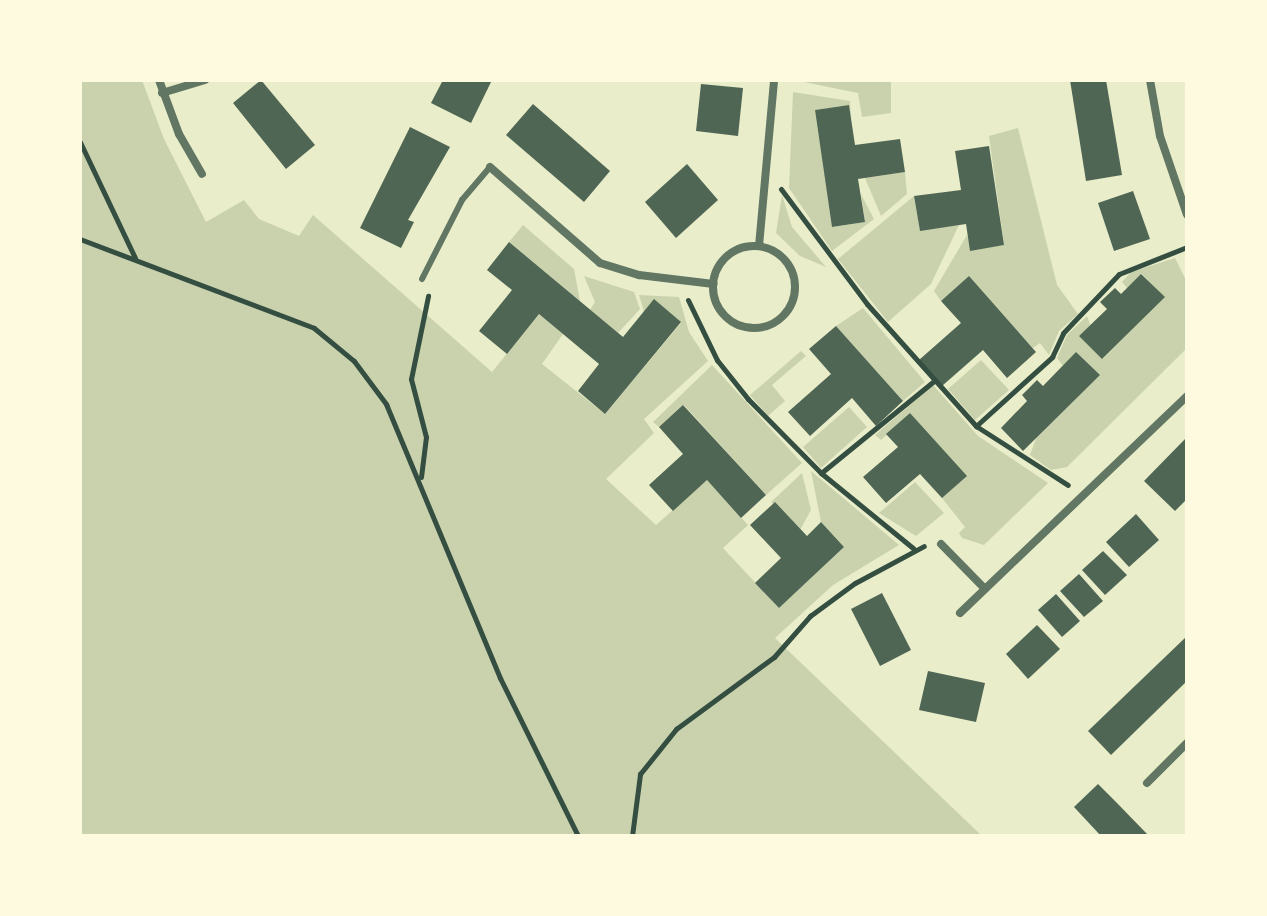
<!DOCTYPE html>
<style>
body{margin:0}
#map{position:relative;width:1267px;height:916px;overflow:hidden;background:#e9edc9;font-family:"Fira Sans",sans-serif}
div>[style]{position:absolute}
.green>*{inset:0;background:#cad2ad}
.building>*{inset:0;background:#4f6655}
.path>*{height:5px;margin:-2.5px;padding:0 2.5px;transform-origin:2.5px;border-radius:2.5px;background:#344e41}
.service>*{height:6px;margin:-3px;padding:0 3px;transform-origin:3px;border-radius:3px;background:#617663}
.minor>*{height:8px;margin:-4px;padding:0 4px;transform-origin:4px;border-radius:4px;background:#617663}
.minor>.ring{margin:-4px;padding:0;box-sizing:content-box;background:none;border:8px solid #617663;border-radius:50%}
span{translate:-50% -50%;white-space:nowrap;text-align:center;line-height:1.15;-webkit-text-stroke:6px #fefae0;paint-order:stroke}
.frame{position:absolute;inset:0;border:82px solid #fefae0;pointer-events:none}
</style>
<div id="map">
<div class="green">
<i style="clip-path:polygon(80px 80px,142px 80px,164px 139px,206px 222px,244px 200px,259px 219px,299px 236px,313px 215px,492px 372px,539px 314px,563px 334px,542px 364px,605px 414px,681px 323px,655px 300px,644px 312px,639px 295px,679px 297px,689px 332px,708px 361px,644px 419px,654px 433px,606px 479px,656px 525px,707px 480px,748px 525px,723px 548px,779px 608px,844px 547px,821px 522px,811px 471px,899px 545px,833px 585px,775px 638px,982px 836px,80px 836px)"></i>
<i style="clip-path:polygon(794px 80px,891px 80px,891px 113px,862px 117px,858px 93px)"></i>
<i style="clip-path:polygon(793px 92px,850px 101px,851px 119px,849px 105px,815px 110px,833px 227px,865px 222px,861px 194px,874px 219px,832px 251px,789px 188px)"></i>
<i style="clip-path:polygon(1018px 128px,1057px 285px,1078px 314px,1059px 331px,1049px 355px,1040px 343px,1033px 348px,969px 277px,941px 301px,934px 291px,967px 235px,971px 250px,1004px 245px,989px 136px)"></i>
<i style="clip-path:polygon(905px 172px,907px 194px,881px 216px,865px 178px)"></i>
<i style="clip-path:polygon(782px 195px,792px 227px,826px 267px,800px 256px,776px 233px)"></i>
<i style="clip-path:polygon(914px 196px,920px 230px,959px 225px,931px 284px,888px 322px,838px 259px)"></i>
<i style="clip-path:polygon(523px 225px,574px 269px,580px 301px,509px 242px)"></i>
<i style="clip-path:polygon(1175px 258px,1187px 282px,1187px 348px,1067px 467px,1051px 470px,1030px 455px,1063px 366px,1057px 358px,1067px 335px,1087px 316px,1103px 359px,1164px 297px,1142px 274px,1127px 288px,1122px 282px,1131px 272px)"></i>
<i style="clip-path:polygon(584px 276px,634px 292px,640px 309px,618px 333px,590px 310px,595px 302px)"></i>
<i style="clip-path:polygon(863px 308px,925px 382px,903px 401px,836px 326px)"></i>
<i style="clip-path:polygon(801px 351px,806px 356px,772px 385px,785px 401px,768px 416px,750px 395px)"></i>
<i style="clip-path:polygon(981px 360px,1009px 390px,975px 420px,948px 389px)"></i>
<i style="clip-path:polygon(712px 365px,802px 463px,766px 495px,684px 405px,659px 427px,653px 422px)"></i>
<i style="clip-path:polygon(933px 385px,978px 436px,1048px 483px,984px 545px,962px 538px,959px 533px,965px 527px,942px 498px,966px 476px,910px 413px,881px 440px,875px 435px)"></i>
<i style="clip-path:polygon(849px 407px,867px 427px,821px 468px,803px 447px)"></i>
<i style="clip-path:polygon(802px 473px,811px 510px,800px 530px,771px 502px)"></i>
<i style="clip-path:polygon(915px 482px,944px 513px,916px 536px,879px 513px)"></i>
</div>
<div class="building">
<i style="clip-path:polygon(261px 80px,315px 145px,286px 169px,233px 103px)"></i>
<i style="clip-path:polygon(443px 80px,492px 80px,471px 123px,431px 103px)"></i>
<i style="clip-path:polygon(1070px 80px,1106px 80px,1122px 175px,1086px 181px)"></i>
<i style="clip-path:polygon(701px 84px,743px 88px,738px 136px,696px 131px)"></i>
<i style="clip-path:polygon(533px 104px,610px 171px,584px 202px,506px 135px)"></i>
<i style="clip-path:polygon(849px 105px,855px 145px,900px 139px,905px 172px,858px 179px,865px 222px,832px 227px,815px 110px)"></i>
<i style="clip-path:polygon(410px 127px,450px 147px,408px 220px,414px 222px,401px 248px,360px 228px)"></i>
<i style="clip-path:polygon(989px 146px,1004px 245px,970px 251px,966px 224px,920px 231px,914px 196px,961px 190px,955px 151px)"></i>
<i style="clip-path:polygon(687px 164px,718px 200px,676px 238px,645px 202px)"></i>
<i style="clip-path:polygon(1133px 191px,1150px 239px,1114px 251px,1098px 203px)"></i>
<i style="clip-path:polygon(509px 242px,623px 337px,654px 299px,681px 322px,605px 414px,578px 391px,599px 364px,539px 314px,507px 354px,479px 331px,512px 290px,487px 270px)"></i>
<i style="clip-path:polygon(1141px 274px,1165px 297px,1102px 359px,1079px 336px,1107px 309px,1100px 302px,1115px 288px,1121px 294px)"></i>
<i style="clip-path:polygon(969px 276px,1036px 352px,1007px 378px,983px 350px,942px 386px,919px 360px,961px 323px,941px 301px)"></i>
<i style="clip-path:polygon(836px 326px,903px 401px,876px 426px,852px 398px,810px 436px,788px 412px,831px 374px,809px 349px)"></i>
<i style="clip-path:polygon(1076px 352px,1100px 375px,1023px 451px,1001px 428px,1027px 401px,1022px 395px,1037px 380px,1043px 386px)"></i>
<i style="clip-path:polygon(683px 405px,766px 495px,741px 518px,707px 480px,673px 511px,649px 485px,683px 454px,659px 427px)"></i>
<i style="clip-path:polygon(910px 413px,967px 476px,942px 498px,920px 474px,886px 503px,863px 477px,898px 447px,886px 434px)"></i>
<i style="clip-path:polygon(1187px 437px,1187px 499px,1175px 511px,1144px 481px)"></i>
<i style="clip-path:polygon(775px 502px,807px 536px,821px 522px,844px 547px,779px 608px,755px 583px,781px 558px,750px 525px)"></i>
<i style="clip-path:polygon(1136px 514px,1159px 540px,1129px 567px,1106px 542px)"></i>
<i style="clip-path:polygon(1103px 551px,1127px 575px,1105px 595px,1082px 570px)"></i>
<i style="clip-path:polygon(1079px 574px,1103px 601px,1084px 617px,1060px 591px)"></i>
<i style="clip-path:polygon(882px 593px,911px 650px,880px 666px,851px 609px)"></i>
<i style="clip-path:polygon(1056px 594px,1080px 621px,1062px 637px,1038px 610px)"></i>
<i style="clip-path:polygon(1037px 625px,1060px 649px,1028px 679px,1006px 654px)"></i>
<i style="clip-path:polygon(1187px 636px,1187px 681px,1111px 755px,1088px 731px)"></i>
<i style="clip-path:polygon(928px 671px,985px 683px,976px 722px,919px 710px)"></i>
<i style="clip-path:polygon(1098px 784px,1116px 802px,1149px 836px,1101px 836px,1074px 807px)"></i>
</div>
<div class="path">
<i style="left:80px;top:142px;width:128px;rotate:64.6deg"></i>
<i style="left:781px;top:189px;width:144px;rotate:53.2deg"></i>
<i style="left:867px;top:304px;width:164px;rotate:48.2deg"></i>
<i style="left:976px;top:426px;width:109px;rotate:32.7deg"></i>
<i style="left:80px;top:239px;width:250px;rotate:20.8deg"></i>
<i style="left:314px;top:328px;width:52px;rotate:39.5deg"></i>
<i style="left:354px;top:361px;width:54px;rotate:53.3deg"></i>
<i style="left:386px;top:404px;width:297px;rotate:67.4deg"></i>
<i style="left:500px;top:678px;width:176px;rotate:63.7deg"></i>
<i style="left:688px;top:300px;width:67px;rotate:64.2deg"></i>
<i style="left:717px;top:360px;width:50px;rotate:51.5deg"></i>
<i style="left:748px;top:399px;width:104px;rotate:45.4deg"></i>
<i style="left:821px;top:473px;width:119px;rotate:39.2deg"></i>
<i style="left:976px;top:426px;width:103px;rotate:-42.2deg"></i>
<i style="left:1052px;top:357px;width:26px;rotate:-65deg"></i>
<i style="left:1063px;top:333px;width:81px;rotate:-46.5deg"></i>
<i style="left:1119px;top:274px;width:73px;rotate:-21.7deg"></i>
<i style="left:821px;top:473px;width:146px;rotate:-39.2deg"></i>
<i style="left:421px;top:477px;width:40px;rotate:-82.9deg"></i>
<i style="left:426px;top:437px;width:60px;rotate:-104.5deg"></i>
<i style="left:411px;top:379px;width:85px;rotate:-78.4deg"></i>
<i style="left:632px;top:836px;width:63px;rotate:-82.6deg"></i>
<i style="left:640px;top:774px;width:58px;rotate:-51.3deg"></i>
<i style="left:676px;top:729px;width:122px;rotate:-36.3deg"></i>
<i style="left:774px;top:657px;width:55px;rotate:-48.7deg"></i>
<i style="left:810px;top:616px;width:56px;rotate:-36.3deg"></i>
<i style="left:855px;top:583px;width:78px;rotate:-28.2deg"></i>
</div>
<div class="service">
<i style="left:422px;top:279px;width:89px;rotate:-63.1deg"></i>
<i style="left:462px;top:200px;width:43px;rotate:-49.7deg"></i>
</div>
<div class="minor">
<i style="left:159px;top:80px;width:58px;rotate:69.7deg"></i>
<i style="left:179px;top:134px;width:46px;rotate:60.1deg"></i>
<i style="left:1150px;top:80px;width:57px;rotate:79.9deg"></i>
<i style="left:1160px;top:136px;width:83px;rotate:71.1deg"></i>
<i style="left:162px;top:93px;width:45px;rotate:-16.8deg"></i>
<i style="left:490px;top:167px;width:146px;rotate:41.1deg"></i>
<i style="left:600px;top:263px;width:41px;rotate:17.1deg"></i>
<i style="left:639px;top:275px;width:75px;rotate:6.9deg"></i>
<i style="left:759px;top:246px;width:167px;rotate:-84.8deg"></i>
<i class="ring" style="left:713px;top:246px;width:74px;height:74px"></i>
<i style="left:941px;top:544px;width:63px;rotate:45.6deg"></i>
<i style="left:960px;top:613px;width:314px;rotate:-43.7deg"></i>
<i style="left:1147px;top:783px;width:57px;rotate:-45deg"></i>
</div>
<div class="frame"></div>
</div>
